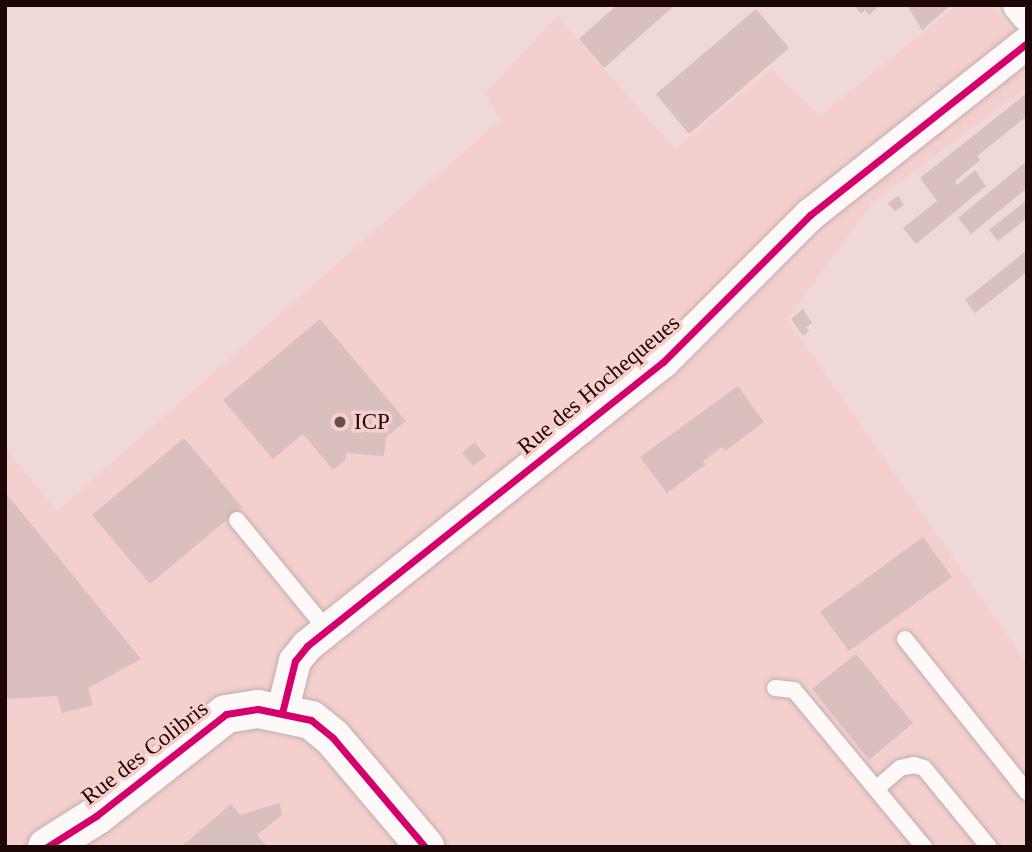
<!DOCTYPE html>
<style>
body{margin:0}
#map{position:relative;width:1032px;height:852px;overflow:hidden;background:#efd8d7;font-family:"Times New Roman",serif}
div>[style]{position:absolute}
.built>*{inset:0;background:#f3cfcd}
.building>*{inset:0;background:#d9bfbe}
.roads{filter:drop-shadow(0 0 2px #c3adac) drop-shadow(0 0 2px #c3adac)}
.service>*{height:16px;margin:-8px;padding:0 8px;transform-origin:8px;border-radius:8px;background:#fdf9f9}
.minor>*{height:32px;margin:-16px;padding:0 16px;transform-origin:16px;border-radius:16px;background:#fdf9f9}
.tertiary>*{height:38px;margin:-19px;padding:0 19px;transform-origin:19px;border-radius:19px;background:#fdf9f9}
.cycleway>*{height:7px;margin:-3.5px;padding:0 3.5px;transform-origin:3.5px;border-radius:3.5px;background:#d6006c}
.dots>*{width:19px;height:19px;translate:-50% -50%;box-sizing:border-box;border:4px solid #f9cfcd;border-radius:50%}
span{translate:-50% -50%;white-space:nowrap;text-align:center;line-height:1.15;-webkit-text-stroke:7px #f9cfcd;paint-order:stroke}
.street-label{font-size:23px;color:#1c0606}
.poi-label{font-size:23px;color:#1c0606}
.left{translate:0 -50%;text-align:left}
.frame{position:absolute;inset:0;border:7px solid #1c0606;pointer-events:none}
</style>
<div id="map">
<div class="built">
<i style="clip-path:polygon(957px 5px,992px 5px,1027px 50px,1027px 87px,873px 202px,787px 319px,1027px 664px,1027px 847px,5px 847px,5px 448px,57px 511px,500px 120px,485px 94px,557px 16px,675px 149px,771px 69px,820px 116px)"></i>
</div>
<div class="building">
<i style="clip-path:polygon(617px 5px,675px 5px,604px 68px,579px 39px)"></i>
<i style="clip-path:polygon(854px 5px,880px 5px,869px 15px,865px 10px,861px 14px)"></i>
<i style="clip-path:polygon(907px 5px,951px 5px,922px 30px)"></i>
<i style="clip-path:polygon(756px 9px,789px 48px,689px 134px,656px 94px)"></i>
<i style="clip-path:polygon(1027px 93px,1027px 116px,977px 156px,980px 160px,955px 181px,957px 185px,975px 170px,986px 186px,916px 244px,903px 228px,937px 201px,920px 178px)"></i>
<i style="clip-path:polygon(1027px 161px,1027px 188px,971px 234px,958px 218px)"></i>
<i style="clip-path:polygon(898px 196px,904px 205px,895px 211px,888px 203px)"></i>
<i style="clip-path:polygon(1027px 200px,1027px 218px,998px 241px,989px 230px)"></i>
<i style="clip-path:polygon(1027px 250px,1027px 272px,975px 313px,965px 300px)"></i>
<i style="clip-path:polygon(803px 309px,812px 323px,806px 327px,809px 331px,803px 336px,791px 319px)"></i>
<i style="clip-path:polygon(320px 319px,406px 421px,386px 437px,384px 456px,346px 453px,345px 460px,333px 470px,303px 434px,273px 459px,223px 400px)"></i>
<i style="clip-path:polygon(738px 386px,764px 422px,725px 451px,722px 447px,703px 461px,705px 465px,667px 493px,640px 457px)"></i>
<i style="clip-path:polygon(184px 438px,242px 507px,150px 584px,92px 515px)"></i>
<i style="clip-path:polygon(475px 442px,486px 456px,473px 466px,462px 453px)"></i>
<i style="clip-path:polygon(5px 492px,141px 659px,88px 688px,93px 705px,62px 713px,57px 696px,5px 699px)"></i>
<i style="clip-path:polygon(923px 537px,952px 577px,849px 651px,820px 612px)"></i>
<i style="clip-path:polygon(856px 654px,913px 723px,869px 760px,812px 689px)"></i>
<i style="clip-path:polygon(280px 803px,282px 815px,257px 835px,267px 847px,181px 847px,231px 804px,240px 815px)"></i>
</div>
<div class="roads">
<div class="service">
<i style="left:237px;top:520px;width:142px;rotate:50.7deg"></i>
<i style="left:905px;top:639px;width:196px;rotate:51.4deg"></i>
<i style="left:775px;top:688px;width:19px;rotate:6deg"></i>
<i style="left:794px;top:690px;width:204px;rotate:50.4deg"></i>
<i style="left:876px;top:789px;width:32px;rotate:-41deg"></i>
<i style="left:900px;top:768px;width:14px;rotate:-12deg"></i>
<i style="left:914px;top:765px;width:10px;rotate:17deg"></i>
<i style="left:924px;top:768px;width:102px;rotate:50.6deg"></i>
</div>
<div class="minor">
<i style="left:1019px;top:5px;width:13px;rotate:51deg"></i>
<i style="left:282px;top:713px;width:54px;rotate:-76deg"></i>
<i style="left:295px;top:661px;width:19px;rotate:-51deg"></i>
<i style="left:307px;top:646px;width:455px;rotate:-38.6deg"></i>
<i style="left:663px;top:362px;width:208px;rotate:-45deg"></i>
<i style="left:810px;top:215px;width:277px;rotate:-38.4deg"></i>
</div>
<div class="tertiary">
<i style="left:47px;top:847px;width:58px;rotate:-32.3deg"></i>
<i style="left:96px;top:816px;width:165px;rotate:-38.1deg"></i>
<i style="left:226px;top:714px;width:32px;rotate:-9deg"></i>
<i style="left:258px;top:709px;width:54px;rotate:11.7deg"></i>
<i style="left:311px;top:720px;width:28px;rotate:39deg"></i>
<i style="left:333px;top:738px;width:143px;rotate:49.8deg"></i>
</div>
</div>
<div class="cycleway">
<i style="left:282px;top:713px;width:54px;rotate:-76deg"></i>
<i style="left:295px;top:661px;width:19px;rotate:-51deg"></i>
<i style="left:307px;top:646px;width:455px;rotate:-38.6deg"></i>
<i style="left:663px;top:362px;width:208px;rotate:-45deg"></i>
<i style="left:810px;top:215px;width:277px;rotate:-38.4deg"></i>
<i style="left:47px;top:847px;width:58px;rotate:-32.3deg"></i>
<i style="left:96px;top:816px;width:165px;rotate:-38.1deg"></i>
<i style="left:226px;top:714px;width:32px;rotate:-9deg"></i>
<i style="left:258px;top:709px;width:54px;rotate:11.7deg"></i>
<i style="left:311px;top:720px;width:28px;rotate:39deg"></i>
<i style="left:333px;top:738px;width:143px;rotate:49.8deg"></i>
</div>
<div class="dots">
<i style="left:340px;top:422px;background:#66504f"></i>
</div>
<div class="street-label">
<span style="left:599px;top:385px;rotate:-40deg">Rue des Hochequeues</span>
<span style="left:145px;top:753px;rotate:-38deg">Rue des Colibris</span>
</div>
<div class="poi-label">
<span class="left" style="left:354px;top:422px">ICP</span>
</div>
<div class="frame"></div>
</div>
